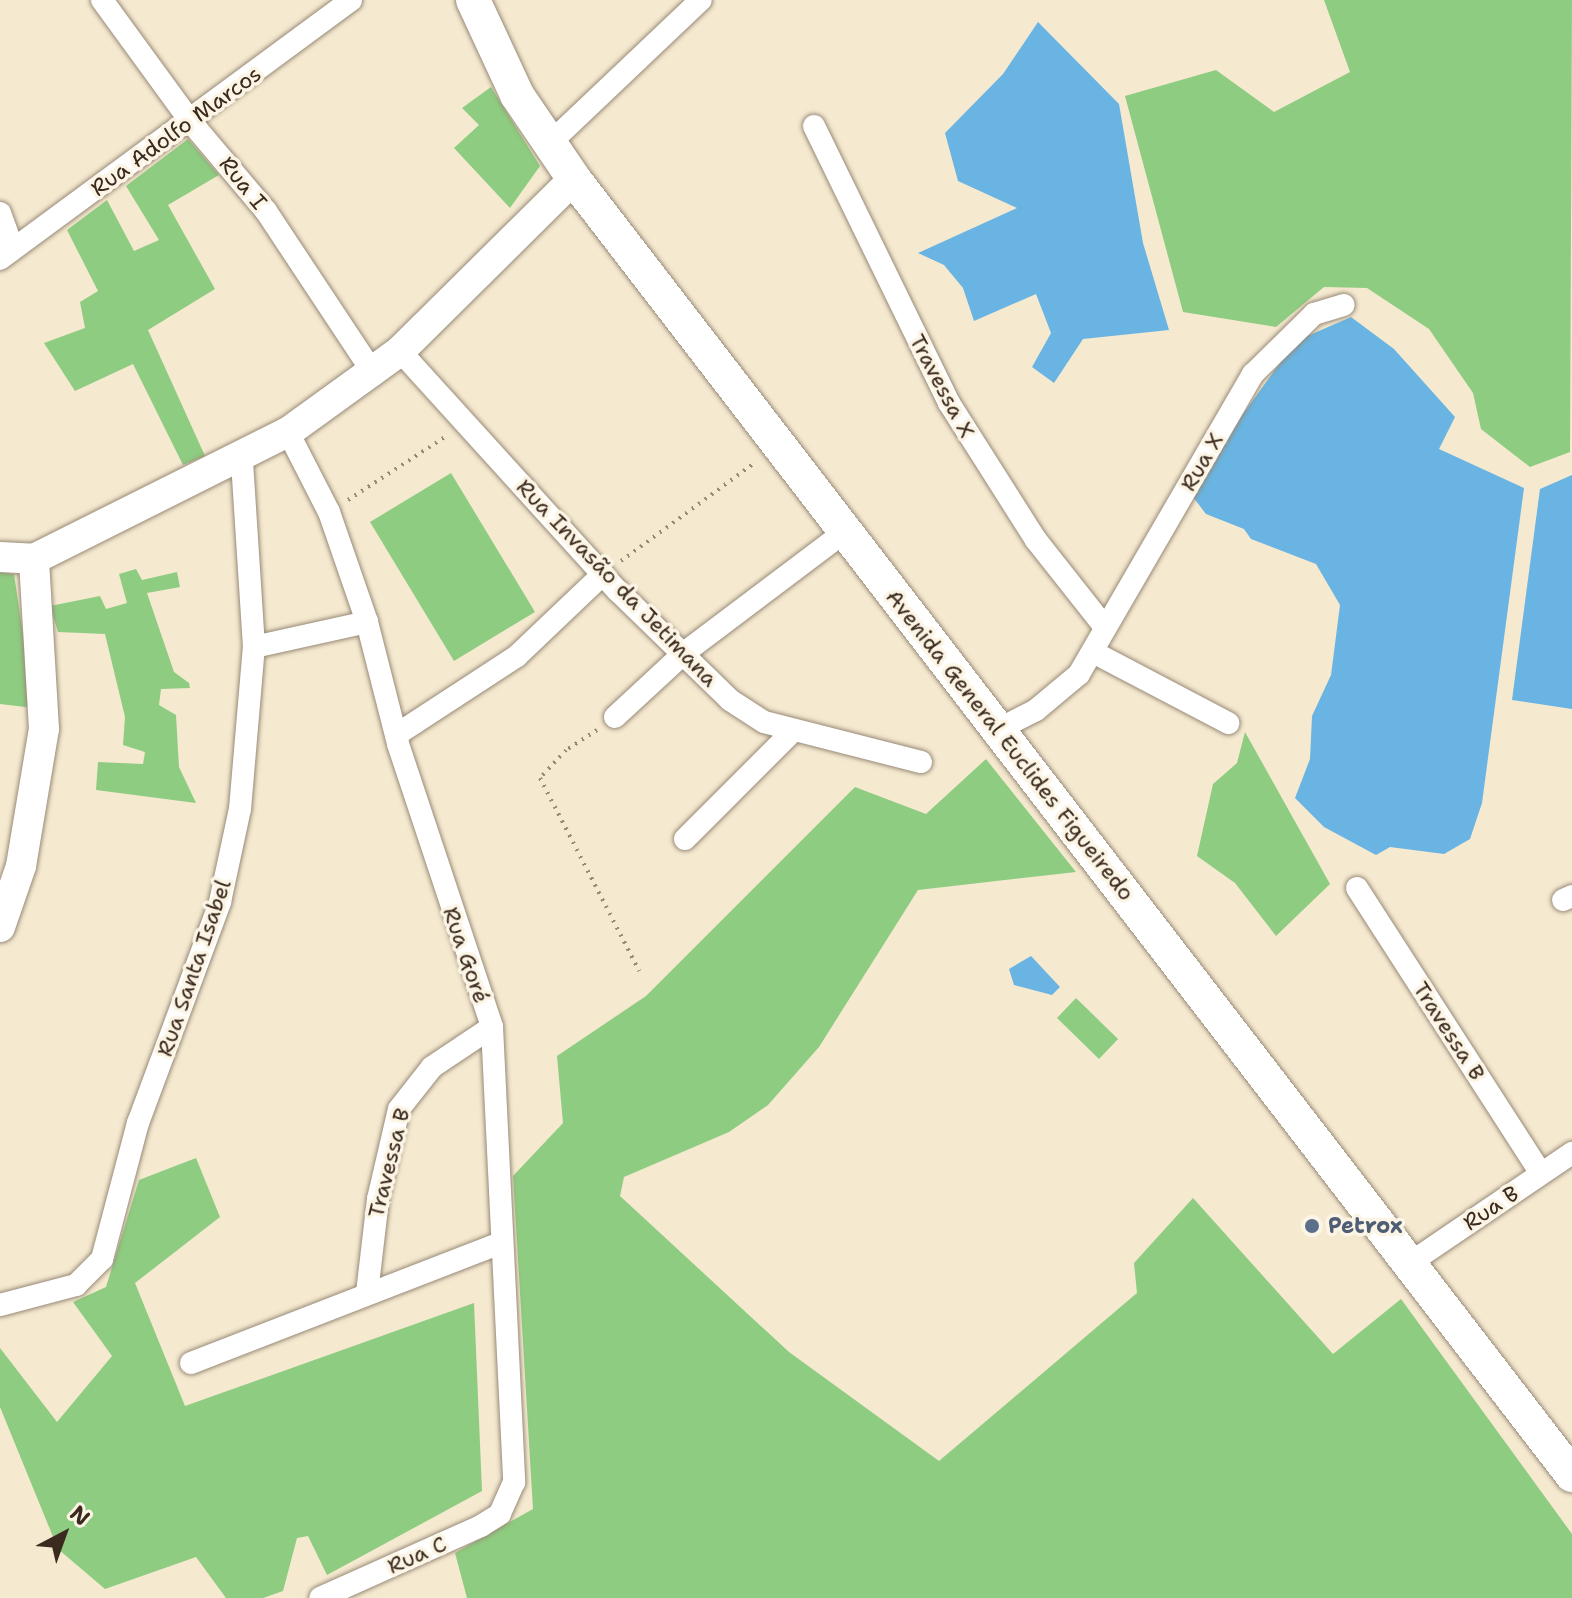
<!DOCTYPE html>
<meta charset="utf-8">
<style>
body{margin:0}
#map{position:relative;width:1572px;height:1598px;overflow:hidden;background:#f5e9d0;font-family:"Shantell Sans",sans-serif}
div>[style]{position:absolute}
.green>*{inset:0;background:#8ecc81}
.water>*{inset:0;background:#69b4e2}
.path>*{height:4px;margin-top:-2px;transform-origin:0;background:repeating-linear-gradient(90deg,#988a77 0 2px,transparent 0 8px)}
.roads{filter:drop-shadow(0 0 2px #988a77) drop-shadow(0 0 2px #988a77)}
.street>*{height:22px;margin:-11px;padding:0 11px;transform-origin:11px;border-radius:11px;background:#fff}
.secondary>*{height:30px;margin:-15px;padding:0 15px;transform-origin:15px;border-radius:15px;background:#fff}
.primary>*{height:34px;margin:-17px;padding:0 17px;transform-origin:17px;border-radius:17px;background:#fff}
.dots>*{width:22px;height:22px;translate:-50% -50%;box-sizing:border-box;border:4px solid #fcf5e5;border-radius:50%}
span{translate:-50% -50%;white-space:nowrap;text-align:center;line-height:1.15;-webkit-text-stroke:7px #fcf5e5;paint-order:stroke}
.street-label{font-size:22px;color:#3b2a1e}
.service-label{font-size:22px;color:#4e5e75;font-weight:700}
.left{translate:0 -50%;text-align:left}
.north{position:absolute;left:24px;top:1494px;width:80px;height:80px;-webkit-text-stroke:6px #fcf5e5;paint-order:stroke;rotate:41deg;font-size:22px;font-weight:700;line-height:32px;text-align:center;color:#3b2a1e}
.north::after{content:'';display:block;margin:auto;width:28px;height:36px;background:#3b2a1e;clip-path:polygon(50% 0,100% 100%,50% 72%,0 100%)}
</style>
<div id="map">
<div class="green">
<i style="clip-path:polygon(1324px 0,1572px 0,1570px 452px,1530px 467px,1481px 429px,1473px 393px,1429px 329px,1367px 288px,1324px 287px,1276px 327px,1183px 312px,1125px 96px,1216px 70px,1274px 112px,1350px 72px)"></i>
<i style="clip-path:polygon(491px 87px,540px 166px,510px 208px,454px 148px,479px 125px,462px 108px)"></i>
<i style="clip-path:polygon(188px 139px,219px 175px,168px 205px,215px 289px,148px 330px,205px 456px,183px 465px,133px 364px,75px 391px,44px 343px,85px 328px,80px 302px,98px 291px,67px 230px,107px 200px,134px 251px,159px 240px,126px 186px)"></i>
<i style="clip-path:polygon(451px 473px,535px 612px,454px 661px,370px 522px)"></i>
<i style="clip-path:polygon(136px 569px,142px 580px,177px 572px,180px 587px,147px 593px,174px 672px,189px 683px,190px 688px,161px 689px,159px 705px,176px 715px,179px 767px,196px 803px,96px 790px,98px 762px,143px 764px,145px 752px,123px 745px,125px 717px,105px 634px,58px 632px,50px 606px,100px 596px,106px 609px,127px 603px,119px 574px)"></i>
<i style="clip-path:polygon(0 572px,14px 574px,34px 708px,0 704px)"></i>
<i style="clip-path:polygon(1245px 732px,1330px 884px,1276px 936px,1235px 883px,1197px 856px,1213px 784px,1237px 763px)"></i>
<i style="clip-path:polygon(986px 759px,1076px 872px,918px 890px,819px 1047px,768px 1105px,729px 1132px,624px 1177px,620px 1196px,789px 1352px,939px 1461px,1137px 1293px,1134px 1263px,1193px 1198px,1333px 1354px,1401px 1299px,1572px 1534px,1572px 1598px,467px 1598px,455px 1553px,533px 1509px,513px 1176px,563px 1123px,557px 1056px,646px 996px,855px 787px,926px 814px)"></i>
<i style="clip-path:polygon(1076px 998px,1118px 1039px,1099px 1059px,1057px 1018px)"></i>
<i style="clip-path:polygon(196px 1158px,220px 1217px,135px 1283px,185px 1406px,474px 1303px,482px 1491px,327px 1575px,308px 1536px,297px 1538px,283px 1591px,263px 1598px,226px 1598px,196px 1557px,105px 1589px,58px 1549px,0 1407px,0 1348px,57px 1422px,112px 1356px,73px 1302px,106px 1287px,139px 1180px)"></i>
</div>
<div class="water">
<i style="clip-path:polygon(1038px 22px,1119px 104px,1143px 243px,1169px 330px,1083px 339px,1054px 383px,1032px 367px,1051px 333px,1036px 294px,974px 321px,963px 288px,944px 265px,918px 253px,1017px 208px,958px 181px,945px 133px,1003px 74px)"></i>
<i style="clip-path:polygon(1351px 317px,1394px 349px,1455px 417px,1439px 449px,1524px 488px,1482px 803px,1470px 839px,1444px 854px,1390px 847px,1376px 855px,1324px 827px,1295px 798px,1310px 759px,1312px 716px,1331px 675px,1340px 605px,1316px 564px,1251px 539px,1244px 529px,1206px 514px,1193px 497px,1243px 414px,1296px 341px)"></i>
<i style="clip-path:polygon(1572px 475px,1572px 709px,1512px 700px,1540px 489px)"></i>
<i style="clip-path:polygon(1031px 956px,1060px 987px,1052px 995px,1014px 985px,1009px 969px)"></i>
</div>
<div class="path">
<i style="left:348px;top:500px;width:119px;rotate:-33deg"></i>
<i style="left:621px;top:561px;width:167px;rotate:-36.3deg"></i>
<i style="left:597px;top:730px;width:37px;rotate:147deg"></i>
<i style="left:566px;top:750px;width:38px;rotate:133deg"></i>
<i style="left:540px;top:778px;width:217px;rotate:62.8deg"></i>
</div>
<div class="roads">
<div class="street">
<i style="left:102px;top:0;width:151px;rotate:53.9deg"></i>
<i style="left:191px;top:122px;width:116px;rotate:49.9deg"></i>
<i style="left:266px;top:211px;width:196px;rotate:56.5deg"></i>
<i style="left:814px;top:126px;width:308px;rotate:64deg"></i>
<i style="left:949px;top:403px;width:162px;rotate:57.6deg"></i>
<i style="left:1036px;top:540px;width:110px;rotate:51.7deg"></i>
<i style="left:549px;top:144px;width:209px;rotate:-43.5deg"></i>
<i style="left:0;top:213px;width:38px;rotate:70deg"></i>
<i style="left:0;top:259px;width:436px;rotate:-36.4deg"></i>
<i style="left:400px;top:351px;width:323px;rotate:47.8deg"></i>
<i style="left:617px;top:590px;width:158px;rotate:44.2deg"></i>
<i style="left:730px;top:700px;width:40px;rotate:32.9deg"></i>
<i style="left:764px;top:722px;width:162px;rotate:14.3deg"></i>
<i style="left:288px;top:432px;width:90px;rotate:62.9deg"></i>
<i style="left:329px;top:512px;width:116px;rotate:70.9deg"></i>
<i style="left:367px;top:622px;width:126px;rotate:75.7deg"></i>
<i style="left:398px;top:744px;width:298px;rotate:71.6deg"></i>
<i style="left:492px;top:1027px;width:456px;rotate:87.2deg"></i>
<i style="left:514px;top:1482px;width:35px;rotate:114deg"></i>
<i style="left:500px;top:1514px;width:22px;rotate:148deg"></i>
<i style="left:481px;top:1526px;width:176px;rotate:155.9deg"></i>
<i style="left:254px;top:647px;width:116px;rotate:-12.5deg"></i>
<i style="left:1093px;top:652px;width:153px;rotate:27.7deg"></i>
<i style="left:615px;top:717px;width:94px;rotate:-42.8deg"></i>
<i style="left:684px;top:653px;width:203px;rotate:-37deg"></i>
<i style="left:997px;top:730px;width:44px;rotate:-27.1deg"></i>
<i style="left:1036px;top:710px;width:56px;rotate:-39.9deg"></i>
<i style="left:1079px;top:674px;width:347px;rotate:-59.9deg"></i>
<i style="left:1253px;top:374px;width:86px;rotate:-44.5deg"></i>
<i style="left:1314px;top:314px;width:31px;rotate:-17deg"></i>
<i style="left:396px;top:735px;width:145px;rotate:-33.1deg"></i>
<i style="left:517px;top:656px;width:119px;rotate:-43.6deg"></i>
<i style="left:685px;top:839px;width:153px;rotate:-45deg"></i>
<i style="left:1357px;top:888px;width:339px;rotate:57.2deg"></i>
<i style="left:1563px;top:900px;width:10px;rotate:-24deg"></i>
<i style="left:1410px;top:1263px;width:196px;rotate:-34.2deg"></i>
<i style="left:367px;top:1293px;width:95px;rotate:-83.3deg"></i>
<i style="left:378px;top:1199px;width:92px;rotate:-76.9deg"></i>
<i style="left:399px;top:1109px;width:53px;rotate:-51.8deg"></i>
<i style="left:432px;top:1067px;width:72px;rotate:-33.7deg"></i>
<i style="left:0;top:1305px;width:79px;rotate:-14.7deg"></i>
<i style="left:76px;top:1285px;width:37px;rotate:-45deg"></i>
<i style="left:102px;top:1259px;width:141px;rotate:-75.2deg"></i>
<i style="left:138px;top:1123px;width:236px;rotate:-69.6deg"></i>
<i style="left:220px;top:902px;width:95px;rotate:-77.9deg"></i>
<i style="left:240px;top:809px;width:163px;rotate:-85.1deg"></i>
<i style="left:254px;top:647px;width:188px;rotate:-93.7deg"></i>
<i style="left:191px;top:1363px;width:332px;rotate:-21.2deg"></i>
</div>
<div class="secondary">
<i style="left:0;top:557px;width:34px;rotate:3deg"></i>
<i style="left:34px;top:559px;width:284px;rotate:-26.6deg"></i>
<i style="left:288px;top:432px;width:138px;rotate:-35.9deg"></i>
<i style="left:400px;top:351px;width:245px;rotate:-44.7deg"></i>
<i style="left:0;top:927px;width:65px;rotate:-71deg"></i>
<i style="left:21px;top:866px;width:139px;rotate:-80.5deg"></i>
<i style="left:44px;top:729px;width:170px;rotate:-93.4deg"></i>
</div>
<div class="primary">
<i style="left:473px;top:0;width:105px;rotate:65.1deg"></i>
<i style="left:517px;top:95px;width:102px;rotate:55.8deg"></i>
<i style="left:574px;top:179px;width:1636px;rotate:52.4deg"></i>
</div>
</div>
<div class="dots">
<i style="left:1312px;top:1226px;background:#5c6f8a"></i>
</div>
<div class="street-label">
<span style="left:176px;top:131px;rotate:-36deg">Rua Adolfo Marcos</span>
<span style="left:243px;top:183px;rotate:51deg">Rua I</span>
<span style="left:942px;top:386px;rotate:62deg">Travessa X</span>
<span style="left:1202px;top:462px;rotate:-60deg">Rua X</span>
<span style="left:617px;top:583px;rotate:46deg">Rua Invasão da Jetimana</span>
<span style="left:1010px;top:745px;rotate:52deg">Avenida General Euclides Figueiredo</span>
<span style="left:466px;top:955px;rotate:71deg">Rua Goré</span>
<span style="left:194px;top:968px;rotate:-71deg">Rua Santa Isabel</span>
<span style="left:1449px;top:1031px;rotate:57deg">Travessa B</span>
<span style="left:389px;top:1163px;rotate:-76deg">Travessa B</span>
<span style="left:1491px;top:1208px;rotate:-34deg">Rua B</span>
<span style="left:417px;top:1555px;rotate:-24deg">Rua C</span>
</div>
<div class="service-label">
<span class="left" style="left:1328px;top:1226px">Petrox</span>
</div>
<div class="north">N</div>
</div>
